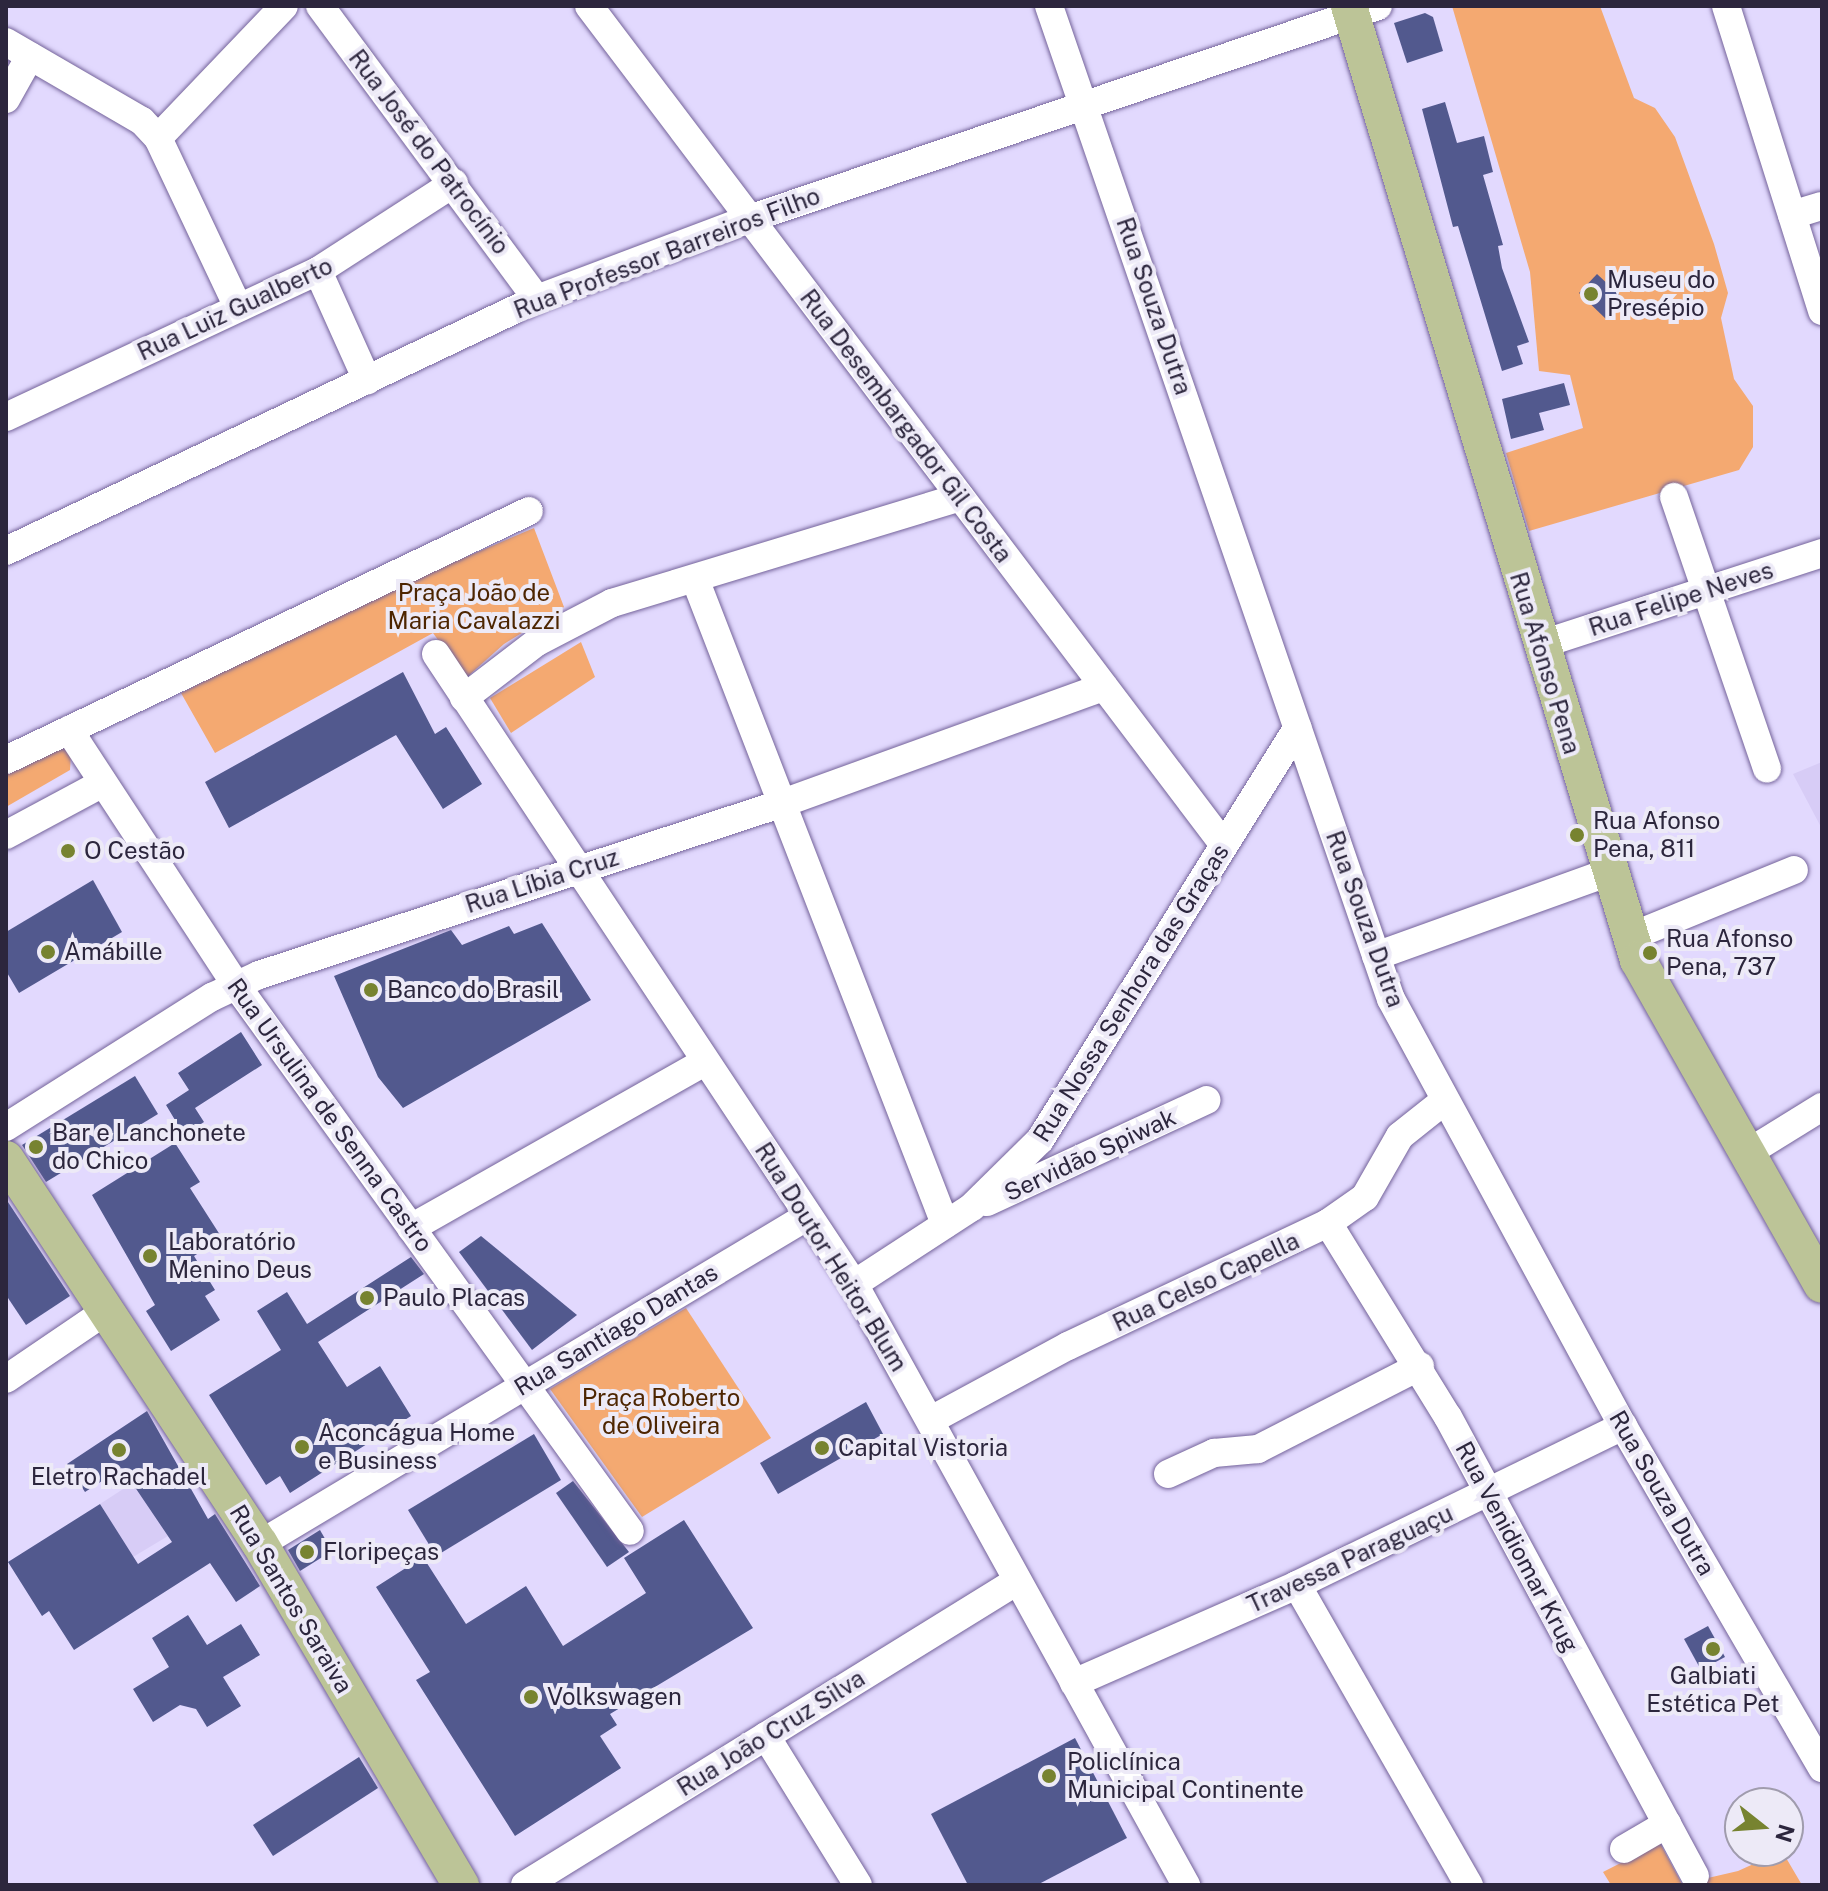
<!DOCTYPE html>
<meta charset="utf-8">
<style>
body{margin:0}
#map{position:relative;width:1828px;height:1891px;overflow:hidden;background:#e2d9fe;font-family:"Public Sans",sans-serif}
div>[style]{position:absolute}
.built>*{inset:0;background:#d7ccf6}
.green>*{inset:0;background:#f4a971}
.building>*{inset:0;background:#52598e}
.roads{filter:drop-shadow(0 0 2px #74639a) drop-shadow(0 0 2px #74639a)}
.minor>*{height:28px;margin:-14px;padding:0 14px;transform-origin:14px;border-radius:14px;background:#fff}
.major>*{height:36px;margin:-18px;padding:0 18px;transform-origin:18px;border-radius:18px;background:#bcc497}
.dots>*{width:22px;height:22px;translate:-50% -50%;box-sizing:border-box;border:4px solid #edeaf7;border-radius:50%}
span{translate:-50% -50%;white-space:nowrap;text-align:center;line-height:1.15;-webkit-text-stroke:8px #edeaf7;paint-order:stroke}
.street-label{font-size:24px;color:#2c263d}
.poi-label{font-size:24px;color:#2c263d}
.left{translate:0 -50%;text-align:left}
.park-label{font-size:24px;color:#4d2500}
.frame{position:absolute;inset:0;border:8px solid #2c263d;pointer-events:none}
.north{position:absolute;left:1724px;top:1787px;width:80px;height:80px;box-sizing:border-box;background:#edeaf7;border:2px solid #a09cad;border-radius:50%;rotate:107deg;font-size:22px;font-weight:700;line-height:32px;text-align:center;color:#2c263d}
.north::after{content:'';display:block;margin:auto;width:28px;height:36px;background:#778330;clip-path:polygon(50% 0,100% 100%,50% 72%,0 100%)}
</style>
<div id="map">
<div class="built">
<i style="clip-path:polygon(1822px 762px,1822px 829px,1793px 774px)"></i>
<i style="clip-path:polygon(134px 1482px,168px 1536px,133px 1557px,100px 1504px)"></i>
</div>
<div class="green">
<i style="clip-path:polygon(1452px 6px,1600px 6px,1634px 98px,1655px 108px,1675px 137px,1714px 244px,1728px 293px,1721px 318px,1734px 379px,1753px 406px,1753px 447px,1739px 470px,1529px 531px,1506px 453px,1583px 428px,1570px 375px,1539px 371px,1530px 272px)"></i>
<i style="clip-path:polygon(534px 528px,564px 607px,504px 644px,466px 678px,433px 633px,215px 753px,181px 693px,351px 606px)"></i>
<i style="clip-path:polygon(581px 642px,595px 677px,511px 733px,490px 698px)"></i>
<i style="clip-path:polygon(61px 740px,71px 753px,70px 770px,6px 807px,6px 768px)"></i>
<i style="clip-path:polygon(686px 1308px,771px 1438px,642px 1517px,550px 1389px)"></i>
<i style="clip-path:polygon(1660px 1843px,1682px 1884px,1738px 1871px,1782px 1851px,1802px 1885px,1611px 1885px,1603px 1872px)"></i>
</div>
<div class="building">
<i style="clip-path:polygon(1425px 13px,1433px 17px,1443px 51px,1407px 63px,1394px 23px)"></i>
<i style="clip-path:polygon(1445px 102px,1457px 143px,1484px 136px,1493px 172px,1483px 175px,1503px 245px,1498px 246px,1502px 268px,1529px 342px,1517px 346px,1523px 364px,1502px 371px,1458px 226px,1453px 227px,1422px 109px)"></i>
<i style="clip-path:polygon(1597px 274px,1625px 300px,1606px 319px,1579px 293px)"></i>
<i style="clip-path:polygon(1564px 383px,1570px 405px,1539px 413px,1544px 430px,1511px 439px,1502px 399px)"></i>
<i style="clip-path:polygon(403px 672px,435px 734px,446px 727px,482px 784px,443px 809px,396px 735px,229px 828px,205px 782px)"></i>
<i style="clip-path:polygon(93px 880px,122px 932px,19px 993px,6px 971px,6px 932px)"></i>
<i style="clip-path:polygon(542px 923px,591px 1000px,403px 1108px,378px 1077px,334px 976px,451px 930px,462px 945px,509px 926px,514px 934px)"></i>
<i style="clip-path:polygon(241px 1032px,262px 1065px,195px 1108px,204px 1122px,184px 1135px,166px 1105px,189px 1090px,178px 1073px)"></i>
<i style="clip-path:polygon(135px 1076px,158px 1114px,46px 1182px,22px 1145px)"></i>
<i style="clip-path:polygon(175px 1143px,200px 1182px,190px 1188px,222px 1238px,194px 1256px,215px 1290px,205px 1296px,220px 1320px,171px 1351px,146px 1311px,155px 1305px,92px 1195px)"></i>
<i style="clip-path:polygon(6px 1199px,70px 1296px,26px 1325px,6px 1295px)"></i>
<i style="clip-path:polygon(481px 1236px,577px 1315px,532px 1350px,459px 1252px)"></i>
<i style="clip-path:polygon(411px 1257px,424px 1274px,318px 1342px,347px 1387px,380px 1366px,411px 1416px,290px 1493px,280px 1476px,266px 1485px,209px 1395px,281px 1350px,257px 1311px,287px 1292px,307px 1324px)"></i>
<i style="clip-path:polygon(866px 1402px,883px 1434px,778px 1494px,760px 1463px)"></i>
<i style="clip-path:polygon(147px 1411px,208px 1519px,215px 1514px,260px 1586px,236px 1602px,210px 1563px,74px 1650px,49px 1611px,42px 1616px,8px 1562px,100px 1504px,138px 1564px,172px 1542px,122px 1468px,85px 1492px,67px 1464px)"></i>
<i style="clip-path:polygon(534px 1434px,561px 1480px,436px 1556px,408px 1510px)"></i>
<i style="clip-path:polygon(573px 1481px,629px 1552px,607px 1567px,556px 1493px)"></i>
<i style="clip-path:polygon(684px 1520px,753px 1628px,610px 1714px,617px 1725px,600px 1736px,621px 1768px,515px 1836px,416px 1680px,430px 1672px,376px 1587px,423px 1557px,466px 1624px,526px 1586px,563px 1646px,646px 1593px,624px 1558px)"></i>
<i style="clip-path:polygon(320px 1530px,332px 1551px,300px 1571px,288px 1550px)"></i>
<i style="clip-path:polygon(188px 1615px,207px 1645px,241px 1624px,260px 1655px,223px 1677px,241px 1706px,207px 1727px,196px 1709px,180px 1705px,153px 1722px,133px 1689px,169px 1667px,152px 1638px)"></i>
<i style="clip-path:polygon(1708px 1626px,1725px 1657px,1701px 1670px,1684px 1639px)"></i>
<i style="clip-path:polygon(1075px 1738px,1127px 1838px,1037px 1885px,968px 1885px,931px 1814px)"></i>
<i style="clip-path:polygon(359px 1757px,378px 1788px,273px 1856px,253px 1825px)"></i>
</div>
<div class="roads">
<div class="minor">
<i style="left:320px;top:6px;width:365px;rotate:53.5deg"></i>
<i style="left:589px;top:6px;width:1052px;rotate:52.88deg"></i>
<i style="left:1049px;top:6px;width:1050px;rotate:71deg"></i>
<i style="left:1391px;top:999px;width:486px;rotate:61.5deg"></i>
<i style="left:1623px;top:1426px;width:396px;rotate:59.8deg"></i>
<i style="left:1726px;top:6px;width:320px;rotate:72.5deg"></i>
<i style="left:6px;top:42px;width:157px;rotate:30.2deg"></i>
<i style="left:142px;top:121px;width:23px;rotate:47deg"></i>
<i style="left:158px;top:138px;width:187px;rotate:64.7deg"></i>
<i style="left:6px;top:99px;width:49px;rotate:-60.8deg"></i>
<i style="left:158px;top:138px;width:182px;rotate:-46.3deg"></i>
<i style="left:1792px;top:215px;width:31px;rotate:-17deg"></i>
<i style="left:318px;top:271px;width:120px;rotate:65.8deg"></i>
<i style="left:6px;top:417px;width:344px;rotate:-25.1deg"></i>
<i style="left:318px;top:271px;width:162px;rotate:-32.9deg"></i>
<i style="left:1674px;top:497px;width:287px;rotate:71.1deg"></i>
<i style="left:6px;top:551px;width:588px;rotate:-25.39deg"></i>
<i style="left:537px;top:299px;width:227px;rotate:-20.7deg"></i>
<i style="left:749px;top:219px;width:664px;rotate:-18.71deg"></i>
<i style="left:695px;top:579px;width:692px;rotate:68.81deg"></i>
<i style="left:1539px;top:645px;width:298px;rotate:-18deg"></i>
<i style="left:436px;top:654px;width:756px;rotate:56.44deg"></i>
<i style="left:854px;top:1284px;width:687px;rotate:61.08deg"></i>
<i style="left:464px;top:698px;width:92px;rotate:-37.5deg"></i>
<i style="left:537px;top:642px;width:85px;rotate:-27.5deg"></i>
<i style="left:612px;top:603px;width:364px;rotate:-16.9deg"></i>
<i style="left:69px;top:730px;width:305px;rotate:56.8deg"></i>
<i style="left:236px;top:985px;width:673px;rotate:54.19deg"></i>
<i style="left:6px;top:760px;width:579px;rotate:-25.46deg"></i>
<i style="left:6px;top:835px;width:110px;rotate:-28.2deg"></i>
<i style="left:1630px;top:937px;width:177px;rotate:-22.2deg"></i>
<i style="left:1376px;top:956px;width:248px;rotate:-19.8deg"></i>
<i style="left:6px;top:1127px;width:244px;rotate:-32.3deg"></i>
<i style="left:212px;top:997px;width:52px;rotate:-25.1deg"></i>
<i style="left:259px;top:975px;width:552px;rotate:-18.17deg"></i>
<i style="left:783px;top:803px;width:341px;rotate:-19.9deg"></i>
<i style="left:1749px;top:1152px;width:86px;rotate:-31.7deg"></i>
<i style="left:987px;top:1202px;width:242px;rotate:-24.9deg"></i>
<i style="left:1328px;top:1223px;width:228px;rotate:58.3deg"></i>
<i style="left:1448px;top:1417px;width:521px;rotate:61.71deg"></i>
<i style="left:411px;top:1228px;width:338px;rotate:-29.5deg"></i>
<i style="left:854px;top:1284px;width:141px;rotate:-33.1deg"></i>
<i style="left:972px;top:1207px;width:95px;rotate:-44.6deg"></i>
<i style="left:1040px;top:1140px;width:486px;rotate:-58deg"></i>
<i style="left:6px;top:1379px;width:121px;rotate:-34.2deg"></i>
<i style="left:931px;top:1420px;width:156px;rotate:-28.4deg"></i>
<i style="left:1068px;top:1346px;width:288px;rotate:-25.3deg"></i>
<i style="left:1328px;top:1223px;width:45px;rotate:-35.1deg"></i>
<i style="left:1365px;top:1197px;width:70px;rotate:-60.2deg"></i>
<i style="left:1400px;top:1136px;width:56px;rotate:-38.5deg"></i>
<i style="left:1168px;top:1474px;width:51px;rotate:-24.5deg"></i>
<i style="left:1214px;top:1453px;width:44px;rotate:-5.2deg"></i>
<i style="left:1258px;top:1449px;width:182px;rotate:-27.1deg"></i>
<i style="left:260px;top:1544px;width:639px;rotate:-30.9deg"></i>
<i style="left:1297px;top:1585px;width:346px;rotate:60.2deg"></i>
<i style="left:1074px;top:1683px;width:244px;rotate:-23.7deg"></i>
<i style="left:1297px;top:1585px;width:363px;rotate:-26deg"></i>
<i style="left:766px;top:1736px;width:175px;rotate:58.3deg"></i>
<i style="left:1624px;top:1849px;width:50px;rotate:-30.2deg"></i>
<i style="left:525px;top:1885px;width:578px;rotate:-31.71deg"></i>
</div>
<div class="major">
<i style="left:1349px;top:6px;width:997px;rotate:73.15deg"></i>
<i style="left:1638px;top:960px;width:373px;rotate:60.5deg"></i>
<i style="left:6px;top:1159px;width:461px;rotate:56.6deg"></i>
<i style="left:260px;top:1544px;width:396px;rotate:59.5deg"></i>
</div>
</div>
<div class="dots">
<i style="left:1591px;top:294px;background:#778330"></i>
<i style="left:1577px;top:835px;background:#778330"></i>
<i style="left:68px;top:851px;background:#778330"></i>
<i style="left:48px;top:952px;background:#778330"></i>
<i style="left:1650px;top:953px;background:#778330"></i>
<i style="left:371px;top:990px;background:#778330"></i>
<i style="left:36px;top:1147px;background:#778330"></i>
<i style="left:150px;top:1256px;background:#778330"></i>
<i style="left:367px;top:1298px;background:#778330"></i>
<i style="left:302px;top:1447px;background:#778330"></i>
<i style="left:822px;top:1448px;background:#778330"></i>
<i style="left:119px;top:1450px;background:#778330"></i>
<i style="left:307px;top:1552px;background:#778330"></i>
<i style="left:1713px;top:1649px;background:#778330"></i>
<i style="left:531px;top:1697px;background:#778330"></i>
<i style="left:1049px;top:1776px;background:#778330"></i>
</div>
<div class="street-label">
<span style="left:429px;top:152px;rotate:53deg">Rua José do Patrocínio</span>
<span style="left:667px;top:253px;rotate:-21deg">Rua Professor Barreiros Filho</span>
<span style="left:1154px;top:306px;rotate:71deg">Rua Souza Dutra</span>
<span style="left:235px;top:309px;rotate:-25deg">Rua Luiz Gualberto</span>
<span style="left:906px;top:426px;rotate:53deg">Rua Desembargador Gil Costa</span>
<span style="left:1681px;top:599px;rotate:-18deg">Rua Felipe Neves</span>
<span style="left:1545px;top:663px;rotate:73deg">Rua Afonso Pena</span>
<span style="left:542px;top:881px;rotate:-18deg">Rua Líbia Cruz</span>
<span style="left:1365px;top:919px;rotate:70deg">Rua Souza Dutra</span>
<span style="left:1131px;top:993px;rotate:-58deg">Rua Nossa Senhora das Graças</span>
<span style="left:330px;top:1115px;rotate:54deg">Rua Ursulina de Senna Castro</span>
<span style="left:1090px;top:1155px;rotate:-25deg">Servidão Spiwak</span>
<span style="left:831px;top:1257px;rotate:58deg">Rua Doutor Heitor Blum</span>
<span style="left:1206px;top:1282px;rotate:-25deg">Rua Celso Capella</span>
<span style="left:616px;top:1330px;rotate:-31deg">Rua Santiago Dantas</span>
<span style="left:1662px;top:1493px;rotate:60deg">Rua Souza Dutra</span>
<span style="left:1517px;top:1547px;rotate:62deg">Rua Venidiomar Krug</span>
<span style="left:1350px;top:1559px;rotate:-25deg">Travessa Paraguaçu</span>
<span style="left:291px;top:1599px;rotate:59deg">Rua Santos Saraiva</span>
<span style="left:771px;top:1733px;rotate:-32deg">Rua João Cruz Silva</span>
</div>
<div class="poi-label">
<span class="left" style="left:1607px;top:294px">Museu do<br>Presépio</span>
<span class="left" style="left:1593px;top:835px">Rua Afonso<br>Pena, 811</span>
<span class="left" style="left:84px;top:851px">O Cestão</span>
<span class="left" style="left:1666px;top:953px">Rua Afonso<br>Pena, 737</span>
<span class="left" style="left:64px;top:952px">Amábille</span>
<span class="left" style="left:387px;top:990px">Banco do Brasil</span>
<span class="left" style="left:52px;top:1147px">Bar e Lanchonete<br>do Chico</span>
<span class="left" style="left:168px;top:1256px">Laboratório<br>Menino Deus</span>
<span class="left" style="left:383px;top:1298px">Paulo Placas</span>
<span class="left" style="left:318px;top:1447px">Aconcágua Home<br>e Business</span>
<span class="left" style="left:838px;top:1448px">Capital Vistoria</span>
<span style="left:119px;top:1477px">Eletro Rachadel</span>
<span class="left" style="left:323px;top:1552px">Floripeças</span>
<span style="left:1713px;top:1690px">Galbiati<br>Estética Pet</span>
<span class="left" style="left:547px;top:1697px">Volkswagen</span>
<span class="left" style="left:1067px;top:1776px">Policlínica<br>Municipal Continente</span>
</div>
<div class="park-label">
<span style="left:474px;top:607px">Praça João de<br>Maria Cavalazzi</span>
<span style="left:661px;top:1412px">Praça Roberto<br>de Oliveira</span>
</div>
<div class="frame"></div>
<div class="north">N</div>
</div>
